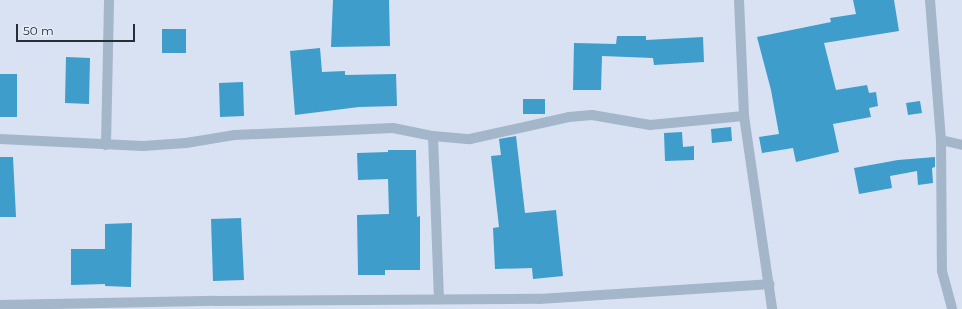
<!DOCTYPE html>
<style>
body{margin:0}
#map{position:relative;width:962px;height:309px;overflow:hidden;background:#d8e2f2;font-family:Montserrat,sans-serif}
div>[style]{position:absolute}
.building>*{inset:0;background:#3e9dca}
.minor>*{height:10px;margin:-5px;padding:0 5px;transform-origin:5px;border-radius:5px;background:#a4b6ca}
span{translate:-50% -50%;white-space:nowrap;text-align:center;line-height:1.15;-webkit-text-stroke:3px #e4ecfa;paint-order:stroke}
.scale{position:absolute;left:16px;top:24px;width:119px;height:18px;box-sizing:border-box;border:2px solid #262f35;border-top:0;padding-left:5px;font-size:12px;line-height:14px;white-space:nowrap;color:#262f35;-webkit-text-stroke:3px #e4ecfa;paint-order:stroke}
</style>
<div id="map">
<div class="building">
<i style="clip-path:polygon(333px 0,389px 0,390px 46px,331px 47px)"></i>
<i style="clip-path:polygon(853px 0,894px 0,899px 31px,824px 43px,836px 90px,867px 85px,869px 93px,876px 92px,878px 106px,869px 108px,871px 117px,833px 124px,839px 152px,796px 162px,793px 148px,762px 153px,759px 137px,779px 134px,771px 90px,757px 37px,831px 22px,830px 18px,856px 14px)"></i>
<i style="clip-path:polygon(162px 29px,186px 29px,186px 53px,162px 53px)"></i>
<i style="clip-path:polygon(617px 36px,646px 36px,646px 40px,703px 37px,704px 62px,654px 65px,653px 58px,602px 56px,601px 90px,573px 90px,574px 43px,616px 44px)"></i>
<i style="clip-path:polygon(320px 48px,322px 72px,345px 71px,345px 75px,396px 74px,397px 106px,359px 107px,295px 115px,290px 51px)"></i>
<i style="clip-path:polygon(66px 57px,90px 58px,89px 104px,65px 103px)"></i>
<i style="clip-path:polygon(0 74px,17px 74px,17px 117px,0 117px)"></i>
<i style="clip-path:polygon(243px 82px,244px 116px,220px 117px,219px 83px)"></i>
<i style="clip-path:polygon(523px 99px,545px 99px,545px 114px,523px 114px)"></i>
<i style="clip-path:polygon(920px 101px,922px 113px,908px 115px,906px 103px)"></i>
<i style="clip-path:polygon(731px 127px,732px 141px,712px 143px,711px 129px)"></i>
<i style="clip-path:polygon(682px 132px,683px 147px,694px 146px,694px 160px,665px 161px,664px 133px)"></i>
<i style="clip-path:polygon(516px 136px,525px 213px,556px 210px,563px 276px,533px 279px,532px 268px,495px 269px,493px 228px,499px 227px,491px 156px,501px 155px,499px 139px)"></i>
<i style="clip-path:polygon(388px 150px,416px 150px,417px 217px,420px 216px,420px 270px,385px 270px,385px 275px,358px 275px,357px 215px,389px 214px,388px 179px,358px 180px,357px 153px,388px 152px)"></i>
<i style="clip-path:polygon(0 157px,13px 157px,16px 217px,0 217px)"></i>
<i style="clip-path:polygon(935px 157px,935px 167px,932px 168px,933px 183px,918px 185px,917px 171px,890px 176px,892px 188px,859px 194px,854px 168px,898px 160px)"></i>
<i style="clip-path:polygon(241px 218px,244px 280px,213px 281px,211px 219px)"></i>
<i style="clip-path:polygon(132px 223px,131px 287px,105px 286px,105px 284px,71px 285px,71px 249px,105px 249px,105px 224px)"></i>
</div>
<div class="minor">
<i style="left:739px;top:0;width:116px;rotate:87.5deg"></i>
<i style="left:744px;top:116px;width:195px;rotate:81.7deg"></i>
<i style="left:930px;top:0;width:140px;rotate:85.5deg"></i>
<i style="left:941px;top:140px;width:131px;rotate:89.6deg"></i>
<i style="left:942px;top:271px;width:39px;rotate:75deg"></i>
<i style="left:433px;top:136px;width:163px;rotate:87.9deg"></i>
<i style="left:0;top:139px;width:143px;rotate:2.8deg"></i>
<i style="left:143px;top:146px;width:43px;rotate:-4deg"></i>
<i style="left:186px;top:143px;width:50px;rotate:-9.3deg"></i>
<i style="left:235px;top:135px;width:158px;rotate:-2.5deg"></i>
<i style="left:393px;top:128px;width:41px;rotate:11.3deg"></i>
<i style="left:433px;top:136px;width:37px;rotate:5deg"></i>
<i style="left:470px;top:139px;width:101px;rotate:-12.5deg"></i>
<i style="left:569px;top:117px;width:23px;rotate:-5deg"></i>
<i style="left:592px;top:115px;width:59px;rotate:9.8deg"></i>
<i style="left:650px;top:125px;width:94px;rotate:-5.5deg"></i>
<i style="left:941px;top:140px;width:22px;rotate:13deg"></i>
<i style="left:106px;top:145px;width:145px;rotate:-88.8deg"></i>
<i style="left:0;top:305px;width:215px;rotate:-1.1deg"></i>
<i style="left:215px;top:301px;width:324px;rotate:-0.4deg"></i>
<i style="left:539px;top:299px;width:231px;rotate:-3.7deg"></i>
</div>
<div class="scale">50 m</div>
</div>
